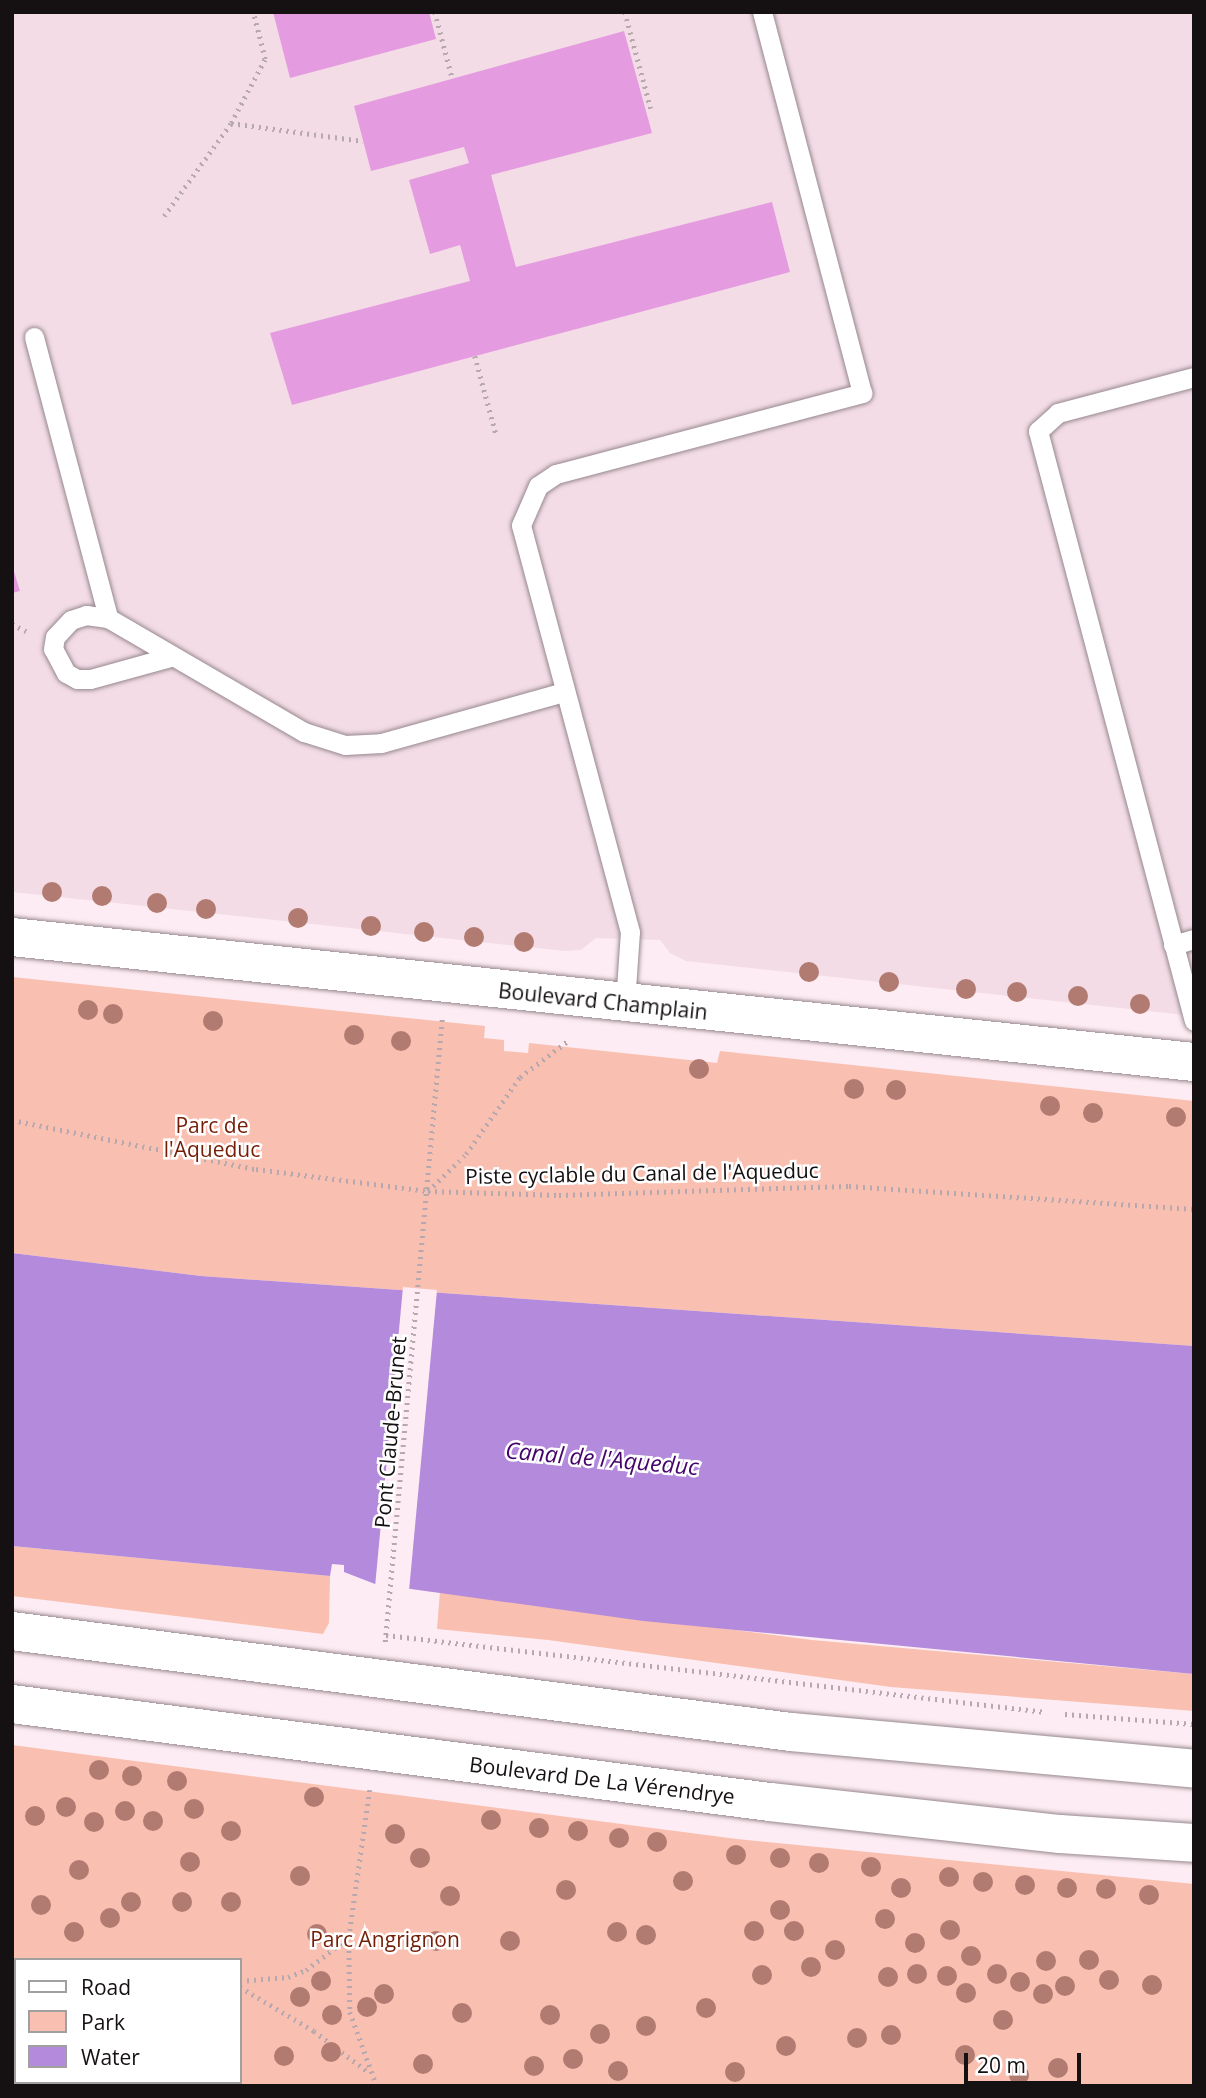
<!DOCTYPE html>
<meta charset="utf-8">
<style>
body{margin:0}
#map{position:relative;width:1206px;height:2098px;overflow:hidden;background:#fdecf3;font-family:"Open Sans",sans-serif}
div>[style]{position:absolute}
.built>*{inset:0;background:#f3dce6}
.green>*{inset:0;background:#f9c0b1}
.water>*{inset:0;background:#b48adc}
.pier>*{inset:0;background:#fdecf3}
.building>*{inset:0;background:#e59be0}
.path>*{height:4.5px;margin-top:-2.25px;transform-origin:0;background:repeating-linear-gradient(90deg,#b6a8ae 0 2px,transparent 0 7px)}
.roads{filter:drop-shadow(0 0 2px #97888e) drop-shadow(0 0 2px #97888e)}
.lane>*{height:19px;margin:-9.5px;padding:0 9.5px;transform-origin:9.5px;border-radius:9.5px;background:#fff}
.secondary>*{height:38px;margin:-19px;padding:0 19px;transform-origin:19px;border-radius:19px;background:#fff}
.trees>*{width:20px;height:20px;margin:-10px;border-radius:50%;background:#b27b71}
span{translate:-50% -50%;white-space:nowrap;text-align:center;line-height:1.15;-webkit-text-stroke:5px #fff;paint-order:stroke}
.street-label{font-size:21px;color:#151012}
.park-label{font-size:21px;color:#741e07}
.water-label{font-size:23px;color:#45046b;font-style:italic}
.frame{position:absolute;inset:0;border:14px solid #151012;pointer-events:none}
.legend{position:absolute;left:14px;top:1958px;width:228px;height:126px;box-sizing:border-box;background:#fff;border:2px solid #a19fa0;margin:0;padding:9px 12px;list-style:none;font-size:21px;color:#151012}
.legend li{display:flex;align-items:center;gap:14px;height:35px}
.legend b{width:35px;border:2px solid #a19fa0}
.scale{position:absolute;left:964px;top:2053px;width:117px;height:32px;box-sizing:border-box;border:4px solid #151012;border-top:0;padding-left:9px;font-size:21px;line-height:24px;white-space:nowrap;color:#151012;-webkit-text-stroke:5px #fff;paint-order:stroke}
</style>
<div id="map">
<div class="built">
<i style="clip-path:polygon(12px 12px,1194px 12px,1194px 1016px,686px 961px,670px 953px,660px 940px,596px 938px,581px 950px,565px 951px,12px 892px)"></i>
</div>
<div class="green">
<i style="clip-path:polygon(12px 977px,485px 1026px,484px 1038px,504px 1040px,504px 1051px,528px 1053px,529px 1043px,717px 1063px,720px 1051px,1194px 1101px,1194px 1346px,201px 1276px,12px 1253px)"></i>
<i style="clip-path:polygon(12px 1546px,330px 1576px,329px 1623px,323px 1634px,12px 1596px)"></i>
<i style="clip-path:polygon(440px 1591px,812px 1640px,1194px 1674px,1194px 1711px,891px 1687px,548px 1640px,437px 1629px)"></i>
<i style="clip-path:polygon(evenodd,12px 1745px,737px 1839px,1194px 1884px,1194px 2086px,12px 2086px,12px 1745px,16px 1960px,240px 1960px,240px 2082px,16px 2082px,16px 1960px)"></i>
</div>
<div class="water">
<i style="clip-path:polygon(12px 1253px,201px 1276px,1194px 1346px,1194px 1674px,643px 1621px,375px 1584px,344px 1572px,344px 1565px,332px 1564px,330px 1576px,12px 1546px)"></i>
</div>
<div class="pier">
<i style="clip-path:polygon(403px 1287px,437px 1290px,409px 1591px,375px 1587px)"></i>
</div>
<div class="building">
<i style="clip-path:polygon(273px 12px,429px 12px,436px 39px,290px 78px)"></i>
<i style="clip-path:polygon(624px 31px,652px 133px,491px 175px,516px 267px,772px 202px,790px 272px,292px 405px,270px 333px,470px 281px,460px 245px,430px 254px,409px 180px,469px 163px,464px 147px,371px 171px,354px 106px)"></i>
<i style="clip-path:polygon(12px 565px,20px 591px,12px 593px)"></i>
</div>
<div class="path">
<i style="left:435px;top:12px;width:67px;rotate:75.3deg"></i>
<i style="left:625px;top:12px;width:100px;rotate:75deg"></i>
<i style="left:231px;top:123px;width:133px;rotate:7.8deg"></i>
<i style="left:164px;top:216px;width:115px;rotate:-54.2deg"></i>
<i style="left:231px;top:123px;width:72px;rotate:-62deg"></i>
<i style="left:265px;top:59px;width:49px;rotate:-104.3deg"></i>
<i style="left:475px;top:356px;width:81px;rotate:74.9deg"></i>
<i style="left:12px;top:624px;width:16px;rotate:27deg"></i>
<i style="left:12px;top:1120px;width:249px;rotate:11.4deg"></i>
<i style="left:256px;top:1169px;width:173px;rotate:7.3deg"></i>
<i style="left:428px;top:1191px;width:131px;rotate:1.7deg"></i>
<i style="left:559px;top:1195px;width:290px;rotate:-1.8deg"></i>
<i style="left:849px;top:1186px;width:346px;rotate:3.8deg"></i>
<i style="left:428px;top:1191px;width:53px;rotate:-44.2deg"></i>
<i style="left:466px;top:1154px;width:94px;rotate:-55deg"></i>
<i style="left:520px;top:1077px;width:61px;rotate:-37.1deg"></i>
<i style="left:386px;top:1635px;width:664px;rotate:6.65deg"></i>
<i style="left:385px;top:1642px;width:626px;rotate:-84.77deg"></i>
<i style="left:1065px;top:1714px;width:129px;rotate:4.4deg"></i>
<i style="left:370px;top:1790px;width:148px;rotate:98.1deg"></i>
<i style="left:349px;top:1937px;width:75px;rotate:89.2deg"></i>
<i style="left:350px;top:2012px;width:79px;rotate:70deg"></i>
<i style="left:240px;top:1981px;width:48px;rotate:-4.8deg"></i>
<i style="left:288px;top:1977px;width:19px;rotate:-21deg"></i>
<i style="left:306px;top:1970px;width:53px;rotate:-37.3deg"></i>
<i style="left:240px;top:1987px;width:86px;rotate:30.7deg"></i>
<i style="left:314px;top:2031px;width:68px;rotate:37.2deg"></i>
<i style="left:12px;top:1996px;width:4px;rotate:-14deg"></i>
</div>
<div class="roads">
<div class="lane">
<i style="left:34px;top:337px;width:291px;rotate:75.2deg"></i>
<i style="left:1194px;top:377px;width:141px;rotate:165.2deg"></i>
<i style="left:1058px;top:413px;width:27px;rotate:138deg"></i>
<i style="left:1038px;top:431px;width:610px;rotate:75.19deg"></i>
<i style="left:170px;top:657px;width:83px;rotate:164.6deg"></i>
<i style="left:90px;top:679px;width:13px;rotate:180deg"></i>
<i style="left:77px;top:679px;width:13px;rotate:-151deg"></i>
<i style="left:66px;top:673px;width:27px;rotate:-118deg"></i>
<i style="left:53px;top:649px;width:12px;rotate:-81deg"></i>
<i style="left:55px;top:637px;width:23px;rotate:-47deg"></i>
<i style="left:71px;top:620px;width:16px;rotate:-18deg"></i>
<i style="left:86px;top:615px;width:22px;rotate:8deg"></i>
<i style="left:108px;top:618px;width:227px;rotate:30.2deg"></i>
<i style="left:304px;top:732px;width:43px;rotate:17.6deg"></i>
<i style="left:345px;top:745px;width:36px;rotate:-3deg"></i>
<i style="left:381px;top:743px;width:190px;rotate:-15.6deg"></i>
<i style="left:1173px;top:945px;width:22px;rotate:-16deg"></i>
<i style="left:625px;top:1003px;width:71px;rotate:-86deg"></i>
<i style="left:630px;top:932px;width:421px;rotate:-105deg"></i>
<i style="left:521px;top:525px;width:43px;rotate:-66.4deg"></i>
<i style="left:538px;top:486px;width:22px;rotate:-34deg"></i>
<i style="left:556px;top:474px;width:317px;rotate:-14.8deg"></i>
<i style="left:862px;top:393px;width:394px;rotate:-104.7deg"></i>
</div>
<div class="secondary">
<i style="left:12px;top:937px;width:1189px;rotate:6.04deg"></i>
<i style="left:12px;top:1631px;width:786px;rotate:7.39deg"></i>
<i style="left:791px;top:1732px;width:405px;rotate:5.2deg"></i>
<i style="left:12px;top:1704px;width:764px;rotate:7.37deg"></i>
<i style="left:770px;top:1802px;width:292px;rotate:6.3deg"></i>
<i style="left:1060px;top:1834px;width:134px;rotate:3.8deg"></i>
</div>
</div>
<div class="trees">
<i style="left:52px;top:892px"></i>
<i style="left:102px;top:896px"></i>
<i style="left:157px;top:903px"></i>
<i style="left:206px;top:909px"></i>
<i style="left:298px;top:918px"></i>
<i style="left:371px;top:926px"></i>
<i style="left:424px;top:932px"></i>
<i style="left:474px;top:937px"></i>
<i style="left:524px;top:942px"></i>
<i style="left:809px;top:972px"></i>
<i style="left:889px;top:982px"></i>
<i style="left:966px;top:989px"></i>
<i style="left:1017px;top:992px"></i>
<i style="left:1078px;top:996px"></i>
<i style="left:1140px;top:1004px"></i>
<i style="left:88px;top:1010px"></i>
<i style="left:113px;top:1014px"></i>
<i style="left:213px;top:1021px"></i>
<i style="left:354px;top:1035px"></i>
<i style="left:401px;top:1041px"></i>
<i style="left:699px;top:1069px"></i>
<i style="left:854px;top:1089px"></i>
<i style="left:896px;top:1090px"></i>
<i style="left:1050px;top:1106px"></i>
<i style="left:1093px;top:1113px"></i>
<i style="left:1176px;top:1117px"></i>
<i style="left:99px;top:1770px"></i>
<i style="left:132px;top:1776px"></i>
<i style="left:177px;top:1781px"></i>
<i style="left:314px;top:1797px"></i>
<i style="left:66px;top:1807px"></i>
<i style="left:194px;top:1809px"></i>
<i style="left:125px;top:1811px"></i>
<i style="left:35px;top:1816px"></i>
<i style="left:491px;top:1820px"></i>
<i style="left:153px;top:1821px"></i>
<i style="left:94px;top:1822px"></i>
<i style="left:539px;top:1828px"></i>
<i style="left:231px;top:1831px"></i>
<i style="left:578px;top:1831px"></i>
<i style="left:395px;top:1834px"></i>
<i style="left:619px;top:1838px"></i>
<i style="left:657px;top:1842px"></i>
<i style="left:736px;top:1855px"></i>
<i style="left:420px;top:1858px"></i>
<i style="left:780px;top:1858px"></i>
<i style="left:190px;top:1862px"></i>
<i style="left:819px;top:1863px"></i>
<i style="left:871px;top:1867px"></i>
<i style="left:79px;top:1870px"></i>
<i style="left:300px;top:1876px"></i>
<i style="left:949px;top:1877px"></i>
<i style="left:683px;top:1881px"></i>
<i style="left:983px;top:1882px"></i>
<i style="left:1025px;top:1885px"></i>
<i style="left:901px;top:1888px"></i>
<i style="left:1067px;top:1888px"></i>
<i style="left:1106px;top:1889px"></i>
<i style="left:566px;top:1890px"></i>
<i style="left:1149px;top:1895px"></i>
<i style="left:450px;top:1896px"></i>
<i style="left:131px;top:1902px"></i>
<i style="left:182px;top:1902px"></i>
<i style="left:231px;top:1902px"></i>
<i style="left:41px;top:1905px"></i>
<i style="left:780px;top:1910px"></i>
<i style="left:110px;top:1918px"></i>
<i style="left:885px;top:1919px"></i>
<i style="left:950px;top:1930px"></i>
<i style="left:754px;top:1931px"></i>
<i style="left:794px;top:1931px"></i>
<i style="left:74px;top:1932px"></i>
<i style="left:617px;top:1932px"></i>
<i style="left:317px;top:1934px"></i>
<i style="left:646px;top:1935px"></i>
<i style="left:436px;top:1941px"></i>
<i style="left:510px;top:1941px"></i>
<i style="left:915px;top:1943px"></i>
<i style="left:835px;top:1950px"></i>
<i style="left:971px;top:1956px"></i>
<i style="left:1089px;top:1960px"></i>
<i style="left:1046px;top:1961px"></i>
<i style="left:811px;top:1967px"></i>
<i style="left:917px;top:1974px"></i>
<i style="left:997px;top:1974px"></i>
<i style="left:762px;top:1975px"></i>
<i style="left:947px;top:1976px"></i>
<i style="left:888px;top:1977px"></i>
<i style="left:1109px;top:1980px"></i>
<i style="left:321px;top:1981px"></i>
<i style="left:1020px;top:1982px"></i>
<i style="left:1152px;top:1985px"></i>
<i style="left:1065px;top:1986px"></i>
<i style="left:966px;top:1993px"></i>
<i style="left:384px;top:1994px"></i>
<i style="left:1043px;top:1994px"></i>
<i style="left:300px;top:1997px"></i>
<i style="left:367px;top:2007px"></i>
<i style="left:706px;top:2008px"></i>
<i style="left:462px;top:2013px"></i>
<i style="left:332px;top:2015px"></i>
<i style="left:550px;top:2015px"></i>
<i style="left:1003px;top:2020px"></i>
<i style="left:646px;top:2026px"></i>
<i style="left:600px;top:2034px"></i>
<i style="left:891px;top:2035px"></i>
<i style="left:857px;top:2038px"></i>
<i style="left:786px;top:2046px"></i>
<i style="left:331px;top:2052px"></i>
<i style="left:965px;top:2055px"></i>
<i style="left:284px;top:2056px"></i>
<i style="left:573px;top:2059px"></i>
<i style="left:423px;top:2064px"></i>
<i style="left:534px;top:2066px"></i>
<i style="left:1058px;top:2068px"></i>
<i style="left:618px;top:2071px"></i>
<i style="left:735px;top:2072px"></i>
<i style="left:1019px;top:2075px"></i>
</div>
<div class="street-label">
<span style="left:603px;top:1001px;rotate:6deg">Boulevard Champlain</span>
<span style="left:642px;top:1173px;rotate:-1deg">Piste cyclable du Canal de l'Aqueduc</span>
<span style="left:390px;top:1432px;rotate:-85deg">Pont Claude-Brunet</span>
<span style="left:602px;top:1780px;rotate:7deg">Boulevard De La Vérendrye</span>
</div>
<div class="park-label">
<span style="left:212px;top:1137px">Parc de<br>l'Aqueduc</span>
<span style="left:385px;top:1939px">Parc Angrignon</span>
</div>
<div class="water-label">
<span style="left:602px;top:1458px;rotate:5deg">Canal de l'Aqueduc</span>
</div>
<div class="frame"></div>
<ul class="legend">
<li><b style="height:9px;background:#fff"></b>Road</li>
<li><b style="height:19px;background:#f9c0b1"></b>Park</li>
<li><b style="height:19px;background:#b48adc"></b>Water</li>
</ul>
<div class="scale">20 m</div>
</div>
